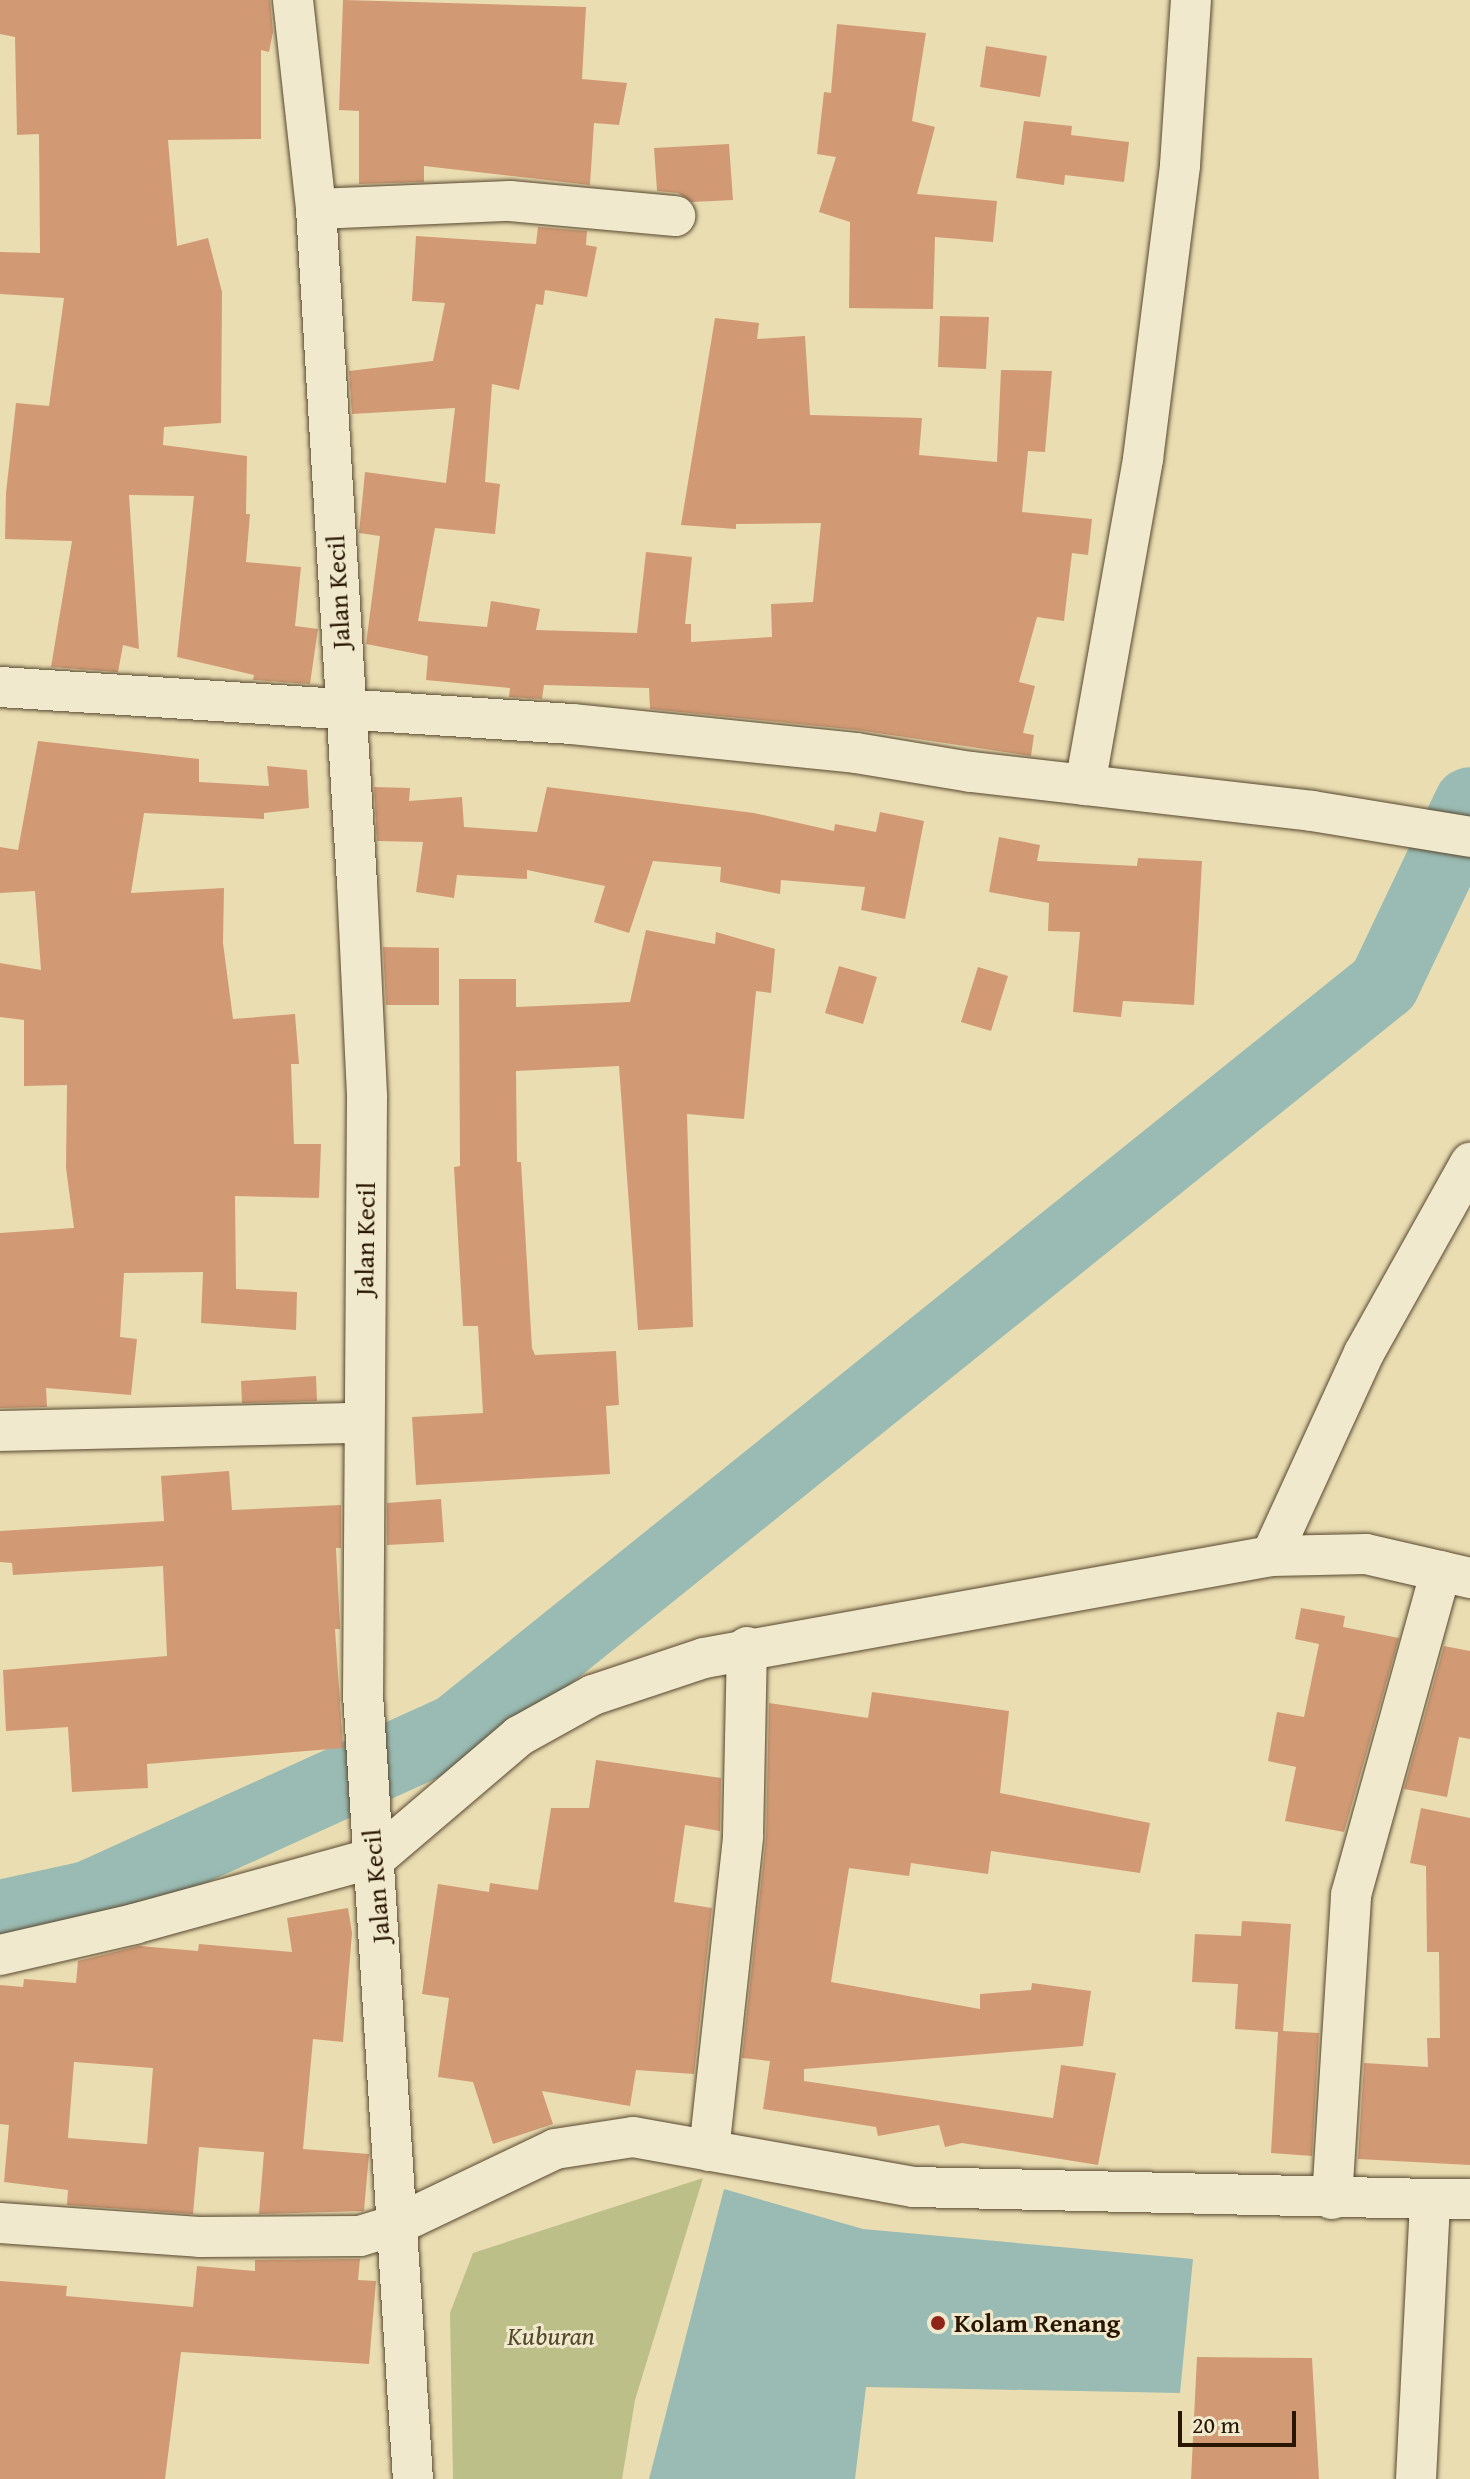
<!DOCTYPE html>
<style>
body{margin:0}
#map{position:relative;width:1470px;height:2479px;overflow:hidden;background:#eaddb2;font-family:"Gentium Book Plus",serif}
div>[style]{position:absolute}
.green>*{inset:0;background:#bcbf88}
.water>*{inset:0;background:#99bbb3}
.river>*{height:72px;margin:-36px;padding:0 36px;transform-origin:36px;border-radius:36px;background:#99bbb3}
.building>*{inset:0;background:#d19a75}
.roads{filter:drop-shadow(0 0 2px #58482f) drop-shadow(0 0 2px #58482f)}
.minor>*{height:40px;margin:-20px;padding:0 20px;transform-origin:20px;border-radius:20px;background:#f1e9cd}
.dots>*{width:22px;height:22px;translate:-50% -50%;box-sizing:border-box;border:4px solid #f1e9cd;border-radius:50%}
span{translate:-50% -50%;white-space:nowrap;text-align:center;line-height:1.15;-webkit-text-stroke:6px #f1e9cd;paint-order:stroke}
.street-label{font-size:26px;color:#281603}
.poi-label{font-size:26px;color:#281603;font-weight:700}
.left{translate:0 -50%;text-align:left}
.park-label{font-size:26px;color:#54492b;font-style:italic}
.scale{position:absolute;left:1178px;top:2411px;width:118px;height:36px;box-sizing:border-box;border:4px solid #281603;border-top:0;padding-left:10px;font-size:24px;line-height:28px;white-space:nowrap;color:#281603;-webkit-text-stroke:6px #f1e9cd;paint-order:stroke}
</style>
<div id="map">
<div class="green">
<i style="clip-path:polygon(703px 2178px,635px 2400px,622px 2479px,453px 2479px,450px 2313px,473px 2253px)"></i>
</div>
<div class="water">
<i style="clip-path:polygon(724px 2189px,863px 2229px,1193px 2259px,1180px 2393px,866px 2387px,855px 2479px,649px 2479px)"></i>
</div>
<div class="river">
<i style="left:0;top:1916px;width:90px;rotate:-12.2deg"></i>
<i style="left:88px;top:1897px;width:404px;rotate:-24.4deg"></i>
<i style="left:456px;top:1730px;width:1191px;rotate:-38.8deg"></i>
<i style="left:1384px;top:984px;width:200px;rotate:-64.6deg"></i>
</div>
<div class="building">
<i style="clip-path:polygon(0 0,270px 0,273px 32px,269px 52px,261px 50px,261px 139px,168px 140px,177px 246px,208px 238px,222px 292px,221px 423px,164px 427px,163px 445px,247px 456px,246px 514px,250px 514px,246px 562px,301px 567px,295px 626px,318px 629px,310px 684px,253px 680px,254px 675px,177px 657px,194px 496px,129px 495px,139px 649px,123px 645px,118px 672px,51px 667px,72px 541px,5px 539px,6px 493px,16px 403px,49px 406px,64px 298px,0 294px,0 252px,40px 253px,39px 134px,17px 135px,15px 37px,0 34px)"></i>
<i style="clip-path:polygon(343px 0,586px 7px,582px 79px,627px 83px,619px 125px,594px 123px,590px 185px,424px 166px,424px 182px,359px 184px,359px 111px,339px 110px)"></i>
<i style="clip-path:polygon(837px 24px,926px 33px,912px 121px,935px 127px,917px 194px,997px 201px,993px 242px,935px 237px,933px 309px,849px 308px,850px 222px,819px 212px,836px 157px,817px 154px,824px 92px,831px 93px)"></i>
<i style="clip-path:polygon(986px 46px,1047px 56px,1040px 97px,980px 87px)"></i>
<i style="clip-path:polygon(1024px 121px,1072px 126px,1071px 135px,1129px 142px,1124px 182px,1065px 175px,1064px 185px,1016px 178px)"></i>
<i style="clip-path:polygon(729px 144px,733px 200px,692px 202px,678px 193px,657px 191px,654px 148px)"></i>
<i style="clip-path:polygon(538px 227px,587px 231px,586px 245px,597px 247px,587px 297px,545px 290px,543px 305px,536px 304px,519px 390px,492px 384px,485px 482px,500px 484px,495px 534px,435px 528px,418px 621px,487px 627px,491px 601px,540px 609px,536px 630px,637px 633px,646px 552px,692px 557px,685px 624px,691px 624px,691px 642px,772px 637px,771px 604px,813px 602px,821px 523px,736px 524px,736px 529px,681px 525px,715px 318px,759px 323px,757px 339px,805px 336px,810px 415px,922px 418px,919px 455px,997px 462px,1001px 370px,1052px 371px,1045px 452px,1028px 451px,1022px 512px,1092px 519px,1088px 555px,1072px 553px,1064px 621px,1037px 617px,1019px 682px,1035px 686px,1023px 733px,1034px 735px,1031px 756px,858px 730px,650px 709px,649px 688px,544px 685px,542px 699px,509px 697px,510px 688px,426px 680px,428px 656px,366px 644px,380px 536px,359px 533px,365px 472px,446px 483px,455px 408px,352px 414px,349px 371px,433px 361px,445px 303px,412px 301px,416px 236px,536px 244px)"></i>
<i style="clip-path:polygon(940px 316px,989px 317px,986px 369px,938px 367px)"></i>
<i style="clip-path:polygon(38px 741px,199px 759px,199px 782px,269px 786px,267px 766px,307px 770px,309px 808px,264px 813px,264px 819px,144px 813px,131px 893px,224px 888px,223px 943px,233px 1019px,295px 1014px,299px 1064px,291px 1064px,294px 1144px,321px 1144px,319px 1198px,235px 1196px,236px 1289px,297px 1292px,296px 1330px,201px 1323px,203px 1272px,124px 1273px,120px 1337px,137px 1339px,131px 1395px,46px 1388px,47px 1407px,0 1408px,0 1233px,74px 1228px,66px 1168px,67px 1085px,24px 1086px,24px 1020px,0 1017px,0 963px,41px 970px,35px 891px,0 893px,0 847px,18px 850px)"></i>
<i style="clip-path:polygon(374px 787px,410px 788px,409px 801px,462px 797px,464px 827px,537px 832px,547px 787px,754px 813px,834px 831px,835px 824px,876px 832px,880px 812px,924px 821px,905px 919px,861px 910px,865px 887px,781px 880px,780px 894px,720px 882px,721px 867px,653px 861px,629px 933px,594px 922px,605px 886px,527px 870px,527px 879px,457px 875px,454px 898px,416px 892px,423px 842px,377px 841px)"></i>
<i style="clip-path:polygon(999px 837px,1040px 845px,1037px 861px,1137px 866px,1138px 858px,1202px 861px,1194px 1005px,1123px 1001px,1121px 1017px,1073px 1012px,1080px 932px,1048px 931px,1049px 903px,989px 892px)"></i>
<i style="clip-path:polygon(646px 930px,715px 944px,716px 932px,775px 949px,771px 993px,756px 991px,744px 1119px,687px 1114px,693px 1327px,638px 1330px,619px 1066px,516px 1071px,517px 1162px,521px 1162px,532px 1348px,535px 1355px,616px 1351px,619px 1405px,606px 1406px,610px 1474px,416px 1485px,412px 1417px,483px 1413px,478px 1326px,463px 1326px,454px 1167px,460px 1166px,459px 979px,516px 979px,516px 1007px,630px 1002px)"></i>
<i style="clip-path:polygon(383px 947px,439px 948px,439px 1005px,386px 1005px)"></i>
<i style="clip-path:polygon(839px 966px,877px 977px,863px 1024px,825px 1013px)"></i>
<i style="clip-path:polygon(978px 967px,1008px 976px,991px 1031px,961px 1022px)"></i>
<i style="clip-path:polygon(316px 1376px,317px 1401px,242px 1403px,241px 1381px)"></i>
<i style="clip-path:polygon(229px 1471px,232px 1510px,341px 1505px,341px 1548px,336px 1548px,340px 1629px,335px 1629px,343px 1748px,147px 1764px,148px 1788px,72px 1792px,68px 1727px,6px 1731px,3px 1670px,167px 1656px,163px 1566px,13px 1575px,12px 1563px,0 1562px,0 1531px,164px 1521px,161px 1476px)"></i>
<i style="clip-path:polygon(441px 1499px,444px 1542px,387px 1545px,387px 1503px)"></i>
<i style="clip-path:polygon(1301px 1608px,1345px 1616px,1343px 1627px,1399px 1638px,1344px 1832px,1285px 1821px,1296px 1767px,1268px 1761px,1277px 1712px,1304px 1717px,1319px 1644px,1295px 1639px)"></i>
<i style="clip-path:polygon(1444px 1646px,1470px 1651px,1470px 1739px,1459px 1737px,1447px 1797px,1404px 1789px)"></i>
<i style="clip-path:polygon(872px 1692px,1009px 1711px,1000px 1793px,1150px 1823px,1140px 1873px,991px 1851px,988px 1874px,911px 1863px,909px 1876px,849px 1868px,831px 1982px,980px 2009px,980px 1994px,1031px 1990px,1032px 1983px,1091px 1991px,1083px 2046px,804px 2069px,804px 2081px,1053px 2118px,1061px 2065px,1116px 2073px,1098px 2165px,962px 2143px,945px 2147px,939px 2125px,878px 2136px,876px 2127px,763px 2109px,770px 2061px,742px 2058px,766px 1838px,769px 1703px,868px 1718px)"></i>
<i style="clip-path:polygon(596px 1760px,721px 1778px,720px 1831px,685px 1825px,674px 1902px,712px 1908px,694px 2074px,636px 2070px,630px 2106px,542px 2091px,553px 2124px,493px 2144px,473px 2082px,438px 2077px,449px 1998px,422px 1994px,438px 1884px,489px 1892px,490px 1883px,538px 1890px,551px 1808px,589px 1808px)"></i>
<i style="clip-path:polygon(1421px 1808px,1470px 1818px,1470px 2165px,1358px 2159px,1364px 2063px,1428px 2067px,1427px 2038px,1440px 2038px,1439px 1952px,1427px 1952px,1426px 1866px,1410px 1863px)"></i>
<i style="clip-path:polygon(evenodd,348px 1908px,352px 1933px,343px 2042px,313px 2039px,303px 2149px,369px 2154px,364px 2211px,259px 2214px,264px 2152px,199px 2147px,193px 2214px,67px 2205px,68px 2190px,4px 2182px,9px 2125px,0 2124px,0 1985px,23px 1987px,24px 1979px,76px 1983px,78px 1961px,139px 1946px,198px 1951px,199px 1944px,292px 1952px,287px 1918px,348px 1908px,74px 2062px,153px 2068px,147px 2144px,68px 2138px,74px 2062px)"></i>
<i style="clip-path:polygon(1242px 1921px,1291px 1924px,1283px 2031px,1319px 2033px,1312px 2156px,1271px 2153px,1278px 2032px,1235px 2029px,1238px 1984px,1192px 1982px,1195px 1934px,1241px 1936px)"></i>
<i style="clip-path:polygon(360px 2259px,358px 2280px,376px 2281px,369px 2364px,181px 2352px,165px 2479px,0 2479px,0 2281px,67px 2286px,66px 2296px,193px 2307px,197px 2266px,255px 2271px,255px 2260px)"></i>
<i style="clip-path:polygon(1197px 2357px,1312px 2358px,1319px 2479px,1191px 2479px)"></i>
</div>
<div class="roads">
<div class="minor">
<i style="left:293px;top:0;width:210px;rotate:83.7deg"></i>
<i style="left:316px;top:209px;width:675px;rotate:86.52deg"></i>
<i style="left:357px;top:883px;width:215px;rotate:87.3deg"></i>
<i style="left:367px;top:1098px;width:596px;rotate:90.38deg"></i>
<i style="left:363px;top:1694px;width:787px;rotate:86.36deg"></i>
<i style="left:316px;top:209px;width:194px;rotate:-2.4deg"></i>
<i style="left:510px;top:201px;width:166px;rotate:5.2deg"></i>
<i style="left:0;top:687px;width:573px;rotate:3.7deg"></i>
<i style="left:572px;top:724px;width:285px;rotate:5.8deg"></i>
<i style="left:856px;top:753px;width:117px;rotate:9.4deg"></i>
<i style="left:971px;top:772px;width:343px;rotate:6.5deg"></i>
<i style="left:1312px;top:811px;width:160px;rotate:9.3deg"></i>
<i style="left:1085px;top:785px;width:331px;rotate:-79.9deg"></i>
<i style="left:1143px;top:459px;width:296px;rotate:-82.8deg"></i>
<i style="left:1180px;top:165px;width:165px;rotate:-86.2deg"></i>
<i style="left:0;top:1431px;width:363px;rotate:-1.3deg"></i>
<i style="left:1271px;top:1556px;width:223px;rotate:-65.4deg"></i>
<i style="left:1364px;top:1353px;width:218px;rotate:-60.8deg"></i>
<i style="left:0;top:1955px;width:138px;rotate:-13deg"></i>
<i style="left:134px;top:1924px;width:252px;rotate:-15.4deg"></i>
<i style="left:377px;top:1857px;width:187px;rotate:-40.4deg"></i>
<i style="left:519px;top:1736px;width:85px;rotate:-29deg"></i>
<i style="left:593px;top:1695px;width:117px;rotate:-18.4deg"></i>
<i style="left:704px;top:1658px;width:576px;rotate:-10.2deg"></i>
<i style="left:1271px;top:1556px;width:95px;rotate:-1.2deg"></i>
<i style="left:1366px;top:1554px;width:107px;rotate:13deg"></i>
<i style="left:709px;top:2151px;width:317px;rotate:-83.8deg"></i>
<i style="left:743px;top:1836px;width:189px;rotate:-88.8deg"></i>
<i style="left:1332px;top:2199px;width:305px;rotate:-86.4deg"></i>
<i style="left:1351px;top:1895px;width:336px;rotate:-74.5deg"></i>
<i style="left:0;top:2223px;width:199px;rotate:4deg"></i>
<i style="left:199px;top:2237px;width:161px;rotate:-0.4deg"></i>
<i style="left:360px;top:2236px;width:38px;rotate:-17deg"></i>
<i style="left:396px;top:2225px;width:176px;rotate:-25.5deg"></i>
<i style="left:555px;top:2149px;width:79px;rotate:-8.7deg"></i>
<i style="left:633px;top:2137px;width:285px;rotate:10.1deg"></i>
<i style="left:914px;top:2187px;width:516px;rotate:1.33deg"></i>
<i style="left:1416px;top:2479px;width:280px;rotate:-87.1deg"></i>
<i style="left:1430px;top:2199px;width:40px"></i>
</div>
</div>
<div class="dots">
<i style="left:938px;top:2323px;background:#8f2418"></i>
</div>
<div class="street-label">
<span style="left:338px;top:592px;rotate:-93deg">Jalan Kecil</span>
<span style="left:365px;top:1239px;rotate:-89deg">Jalan Kecil</span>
<span style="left:376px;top:1886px;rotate:-95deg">Jalan Kecil</span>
</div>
<div class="poi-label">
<span class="left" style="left:954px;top:2323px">Kolam Renang</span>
</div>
<div class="park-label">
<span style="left:551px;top:2336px">Kuburan</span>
</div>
<div class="scale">20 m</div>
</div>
